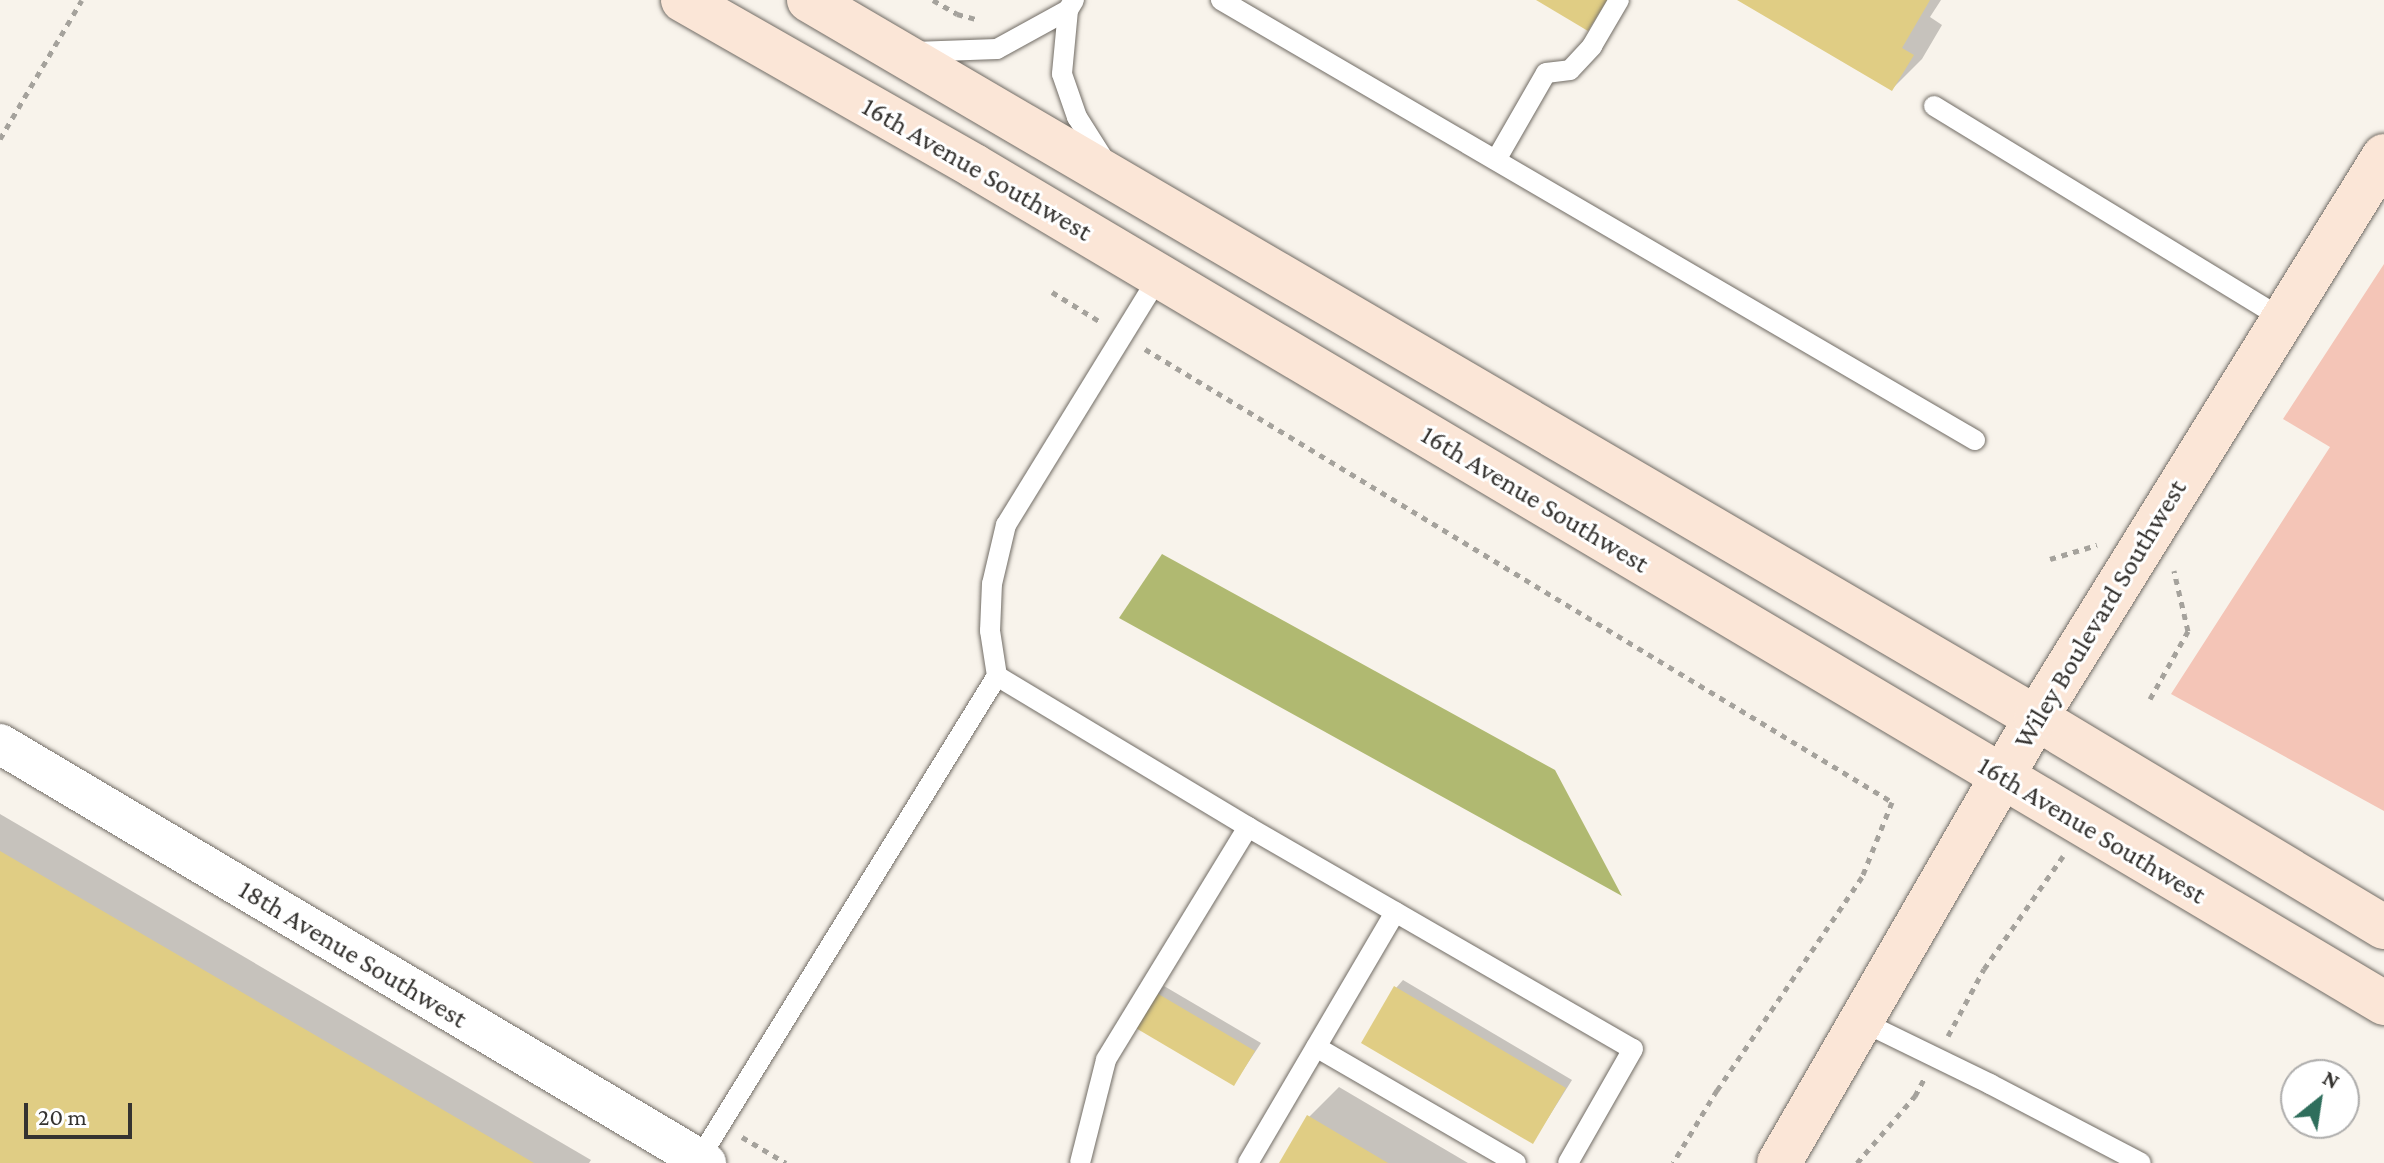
<!DOCTYPE html>
<style>
body{margin:0}
#map{position:relative;width:2384px;height:1163px;overflow:hidden;background:#f8f3eb;font-family:"Crimson Pro",serif}
div>[style]{position:absolute}
.green>*{inset:0;background:#f4c5b7}
.water>*{inset:0;background:#b0b971}
.shadow>*{inset:0;background:#0003}
.building>*{inset:0;background:#e0cd84}
.path>*{height:5px;margin-top:-2.5px;transform-origin:0;background:repeating-linear-gradient(90deg,#a5a29c 0 6px,transparent 0 12px)}
.roads{filter:drop-shadow(0 0 2px #716c65) drop-shadow(0 0 2px #716c65)}
.lane>*{height:20px;margin:-10px;padding:0 10px;transform-origin:10px;border-radius:10px;background:#fff}
.street>*{height:40px;margin:-20px;padding:0 20px;transform-origin:20px;border-radius:20px;background:#fff}
.secondary>*{height:44px;margin:-22px;padding:0 22px;transform-origin:22px;border-radius:22px;background:#fbe6d7}
span{translate:-50% -50%;white-space:nowrap;text-align:center;line-height:1.15;-webkit-text-stroke:6px #fff;paint-order:stroke}
.street-label{font-size:28px;color:#353330}
.north{position:absolute;left:2280px;top:1059px;width:80px;height:80px;box-sizing:border-box;background:#fff;border:2px solid #aeadac;border-radius:50%;rotate:30deg;font-size:22px;font-weight:700;line-height:32px;text-align:center;color:#353330}
.north::after{content:'';display:block;margin:auto;width:28px;height:36px;background:#2f6e5c;clip-path:polygon(50% 0,100% 100%,50% 72%,0 100%)}
.scale{position:absolute;left:24px;top:1103px;width:108px;height:36px;box-sizing:border-box;border:4px solid #353330;border-top:0;padding-left:10px;font-size:24px;line-height:28px;white-space:nowrap;color:#353330;-webkit-text-stroke:6px #fff;paint-order:stroke}
</style>
<div id="map">
<div class="green">
<i style="clip-path:polygon(2384px 264px,2384px 811px,2171px 694px,2330px 447px,2283px 419px)"></i>
</div>
<div class="water">
<i style="clip-path:polygon(1162px 554px,1555px 770px,1622px 896px,1119px 618px)"></i>
</div>
<div class="shadow">
<i style="clip-path:polygon(1741px 0,1941px 0,1930px 17px,1942px 25px,1922px 59px,1892px 89px)"></i>
<i style="clip-path:polygon(0 814px,591px 1160px,589px 1163px,0 1163px)"></i>
<i style="clip-path:polygon(1403px 980px,1572px 1080px,1533px 1142px,1396px 988px)"></i>
<i style="clip-path:polygon(1164px 986px,1261px 1043px,1234px 1084px,1157px 994px)"></i>
<i style="clip-path:polygon(1339px 1087px,1468px 1163px,1282px 1163px,1309px 1117px)"></i>
</div>
<div class="building">
<i style="clip-path:polygon(1536px 0,1607px 0,1588px 31px)"></i>
<i style="clip-path:polygon(1737px 0,1930px 0,1902px 48px,1914px 55px,1892px 91px)"></i>
<i style="clip-path:polygon(0 851px,534px 1163px,0 1163px)"></i>
<i style="clip-path:polygon(1394px 986px,1566px 1088px,1533px 1144px,1361px 1043px)"></i>
<i style="clip-path:polygon(1155px 992px,1255px 1051px,1234px 1086px,1134px 1027px)"></i>
<i style="clip-path:polygon(1307px 1115px,1388px 1163px,1279px 1163px)"></i>
</div>
<div class="path">
<i style="left:933px;top:0;width:28px;rotate:30deg"></i>
<i style="left:957px;top:14px;width:20px;rotate:15deg"></i>
<i style="left:0;top:139px;width:161px;rotate:-59.5deg"></i>
<i style="left:1052px;top:292px;width:55px;rotate:31.7deg"></i>
<i style="left:1145px;top:349px;width:874px;rotate:31.23deg"></i>
<i style="left:1892px;top:802px;width:81px;rotate:111.8deg"></i>
<i style="left:1862px;top:877px;width:258px;rotate:124.2deg"></i>
<i style="left:1717px;top:1090px;width:85px;rotate:121.1deg"></i>
<i style="left:2050px;top:559px;width:49px;rotate:-16.6deg"></i>
<i style="left:2150px;top:699px;width:78px;rotate:-60.8deg"></i>
<i style="left:2188px;top:631px;width:62px;rotate:-103.1deg"></i>
<i style="left:1948px;top:1036px;width:76px;rotate:-61.8deg"></i>
<i style="left:1984px;top:969px;width:138px;rotate:-55deg"></i>
<i style="left:742px;top:1137px;width:51px;rotate:30.6deg"></i>
<i style="left:1857px;top:1163px;width:89px;rotate:-49.1deg"></i>
<i style="left:1915px;top:1096px;width:19px;rotate:-62deg"></i>
</div>
<div class="roads">
<div class="lane">
<i style="left:1074px;top:0;width:12px;rotate:121deg"></i>
<i style="left:1068px;top:10px;width:64px;rotate:95.4deg"></i>
<i style="left:1062px;top:74px;width:46px;rotate:70.8deg"></i>
<i style="left:1077px;top:117px;width:54px;rotate:57.8deg"></i>
<i style="left:1221px;top:0;width:873px;rotate:30.27deg"></i>
<i style="left:914px;top:52px;width:83px;rotate:-2.1deg"></i>
<i style="left:997px;top:49px;width:81px;rotate:-28.8deg"></i>
<i style="left:1934px;top:106px;width:407px;rotate:31.4deg"></i>
<i style="left:1496px;top:160px;width:100px;rotate:-60.1deg"></i>
<i style="left:1546px;top:73px;width:24px;rotate:-7deg"></i>
<i style="left:1570px;top:70px;width:33px;rotate:-47deg"></i>
<i style="left:1592px;top:46px;width:53px;rotate:-59.6deg"></i>
<i style="left:997px;top:676px;width:46px;rotate:-98.8deg"></i>
<i style="left:990px;top:631px;width:47px;rotate:-87.6deg"></i>
<i style="left:992px;top:584px;width:61px;rotate:-76.7deg"></i>
<i style="left:1006px;top:525px;width:292px;rotate:-58.4deg"></i>
<i style="left:1248px;top:827px;width:444px;rotate:30deg"></i>
<i style="left:1633px;top:1049px;width:131px;rotate:119.7deg"></i>
<i style="left:1861px;top:1021px;width:144px;rotate:26deg"></i>
<i style="left:1990px;top:1084px;width:170px;rotate:27.6deg"></i>
<i style="left:1316px;top:1047px;width:231px;rotate:30.1deg"></i>
<i style="left:699px;top:1159px;width:568px;rotate:-58.33deg"></i>
<i style="left:997px;top:676px;width:293px;rotate:31deg"></i>
<i style="left:1248px;top:827px;width:273px;rotate:121.4deg"></i>
<i style="left:1106px;top:1060px;width:106px;rotate:104.2deg"></i>
<i style="left:1248px;top:1163px;width:291px;rotate:-59.6deg"></i>
</div>
<div class="street">
<i style="left:0;top:744px;width:821px;rotate:30.69deg"></i>
</div>
<div class="secondary">
<i style="left:683px;top:0;width:335px;rotate:29.7deg"></i>
<i style="left:974px;top:166px;width:1640px;rotate:30.69deg"></i>
<i style="left:809px;top:0;width:1422px;rotate:30.33deg"></i>
<i style="left:2036px;top:718px;width:406px;rotate:31deg"></i>
<i style="left:1779px;top:1163px;width:514px;rotate:-59.99deg"></i>
<i style="left:2036px;top:718px;width:661px;rotate:-58.23deg"></i>
</div>
</div>
<div class="street-label">
<span style="left:977px;top:169px;rotate:30deg">16th Avenue Southwest</span>
<span style="left:1535px;top:499px;rotate:31deg">16th Avenue Southwest</span>
<span style="left:2100px;top:614px;rotate:-59deg">Wiley Boulevard Southwest</span>
<span style="left:2092px;top:830px;rotate:31deg">16th Avenue Southwest</span>
<span style="left:353px;top:954px;rotate:31deg">18th Avenue Southwest</span>
</div>
<div class="north">N</div>
<div class="scale">20 m</div>
</div>
